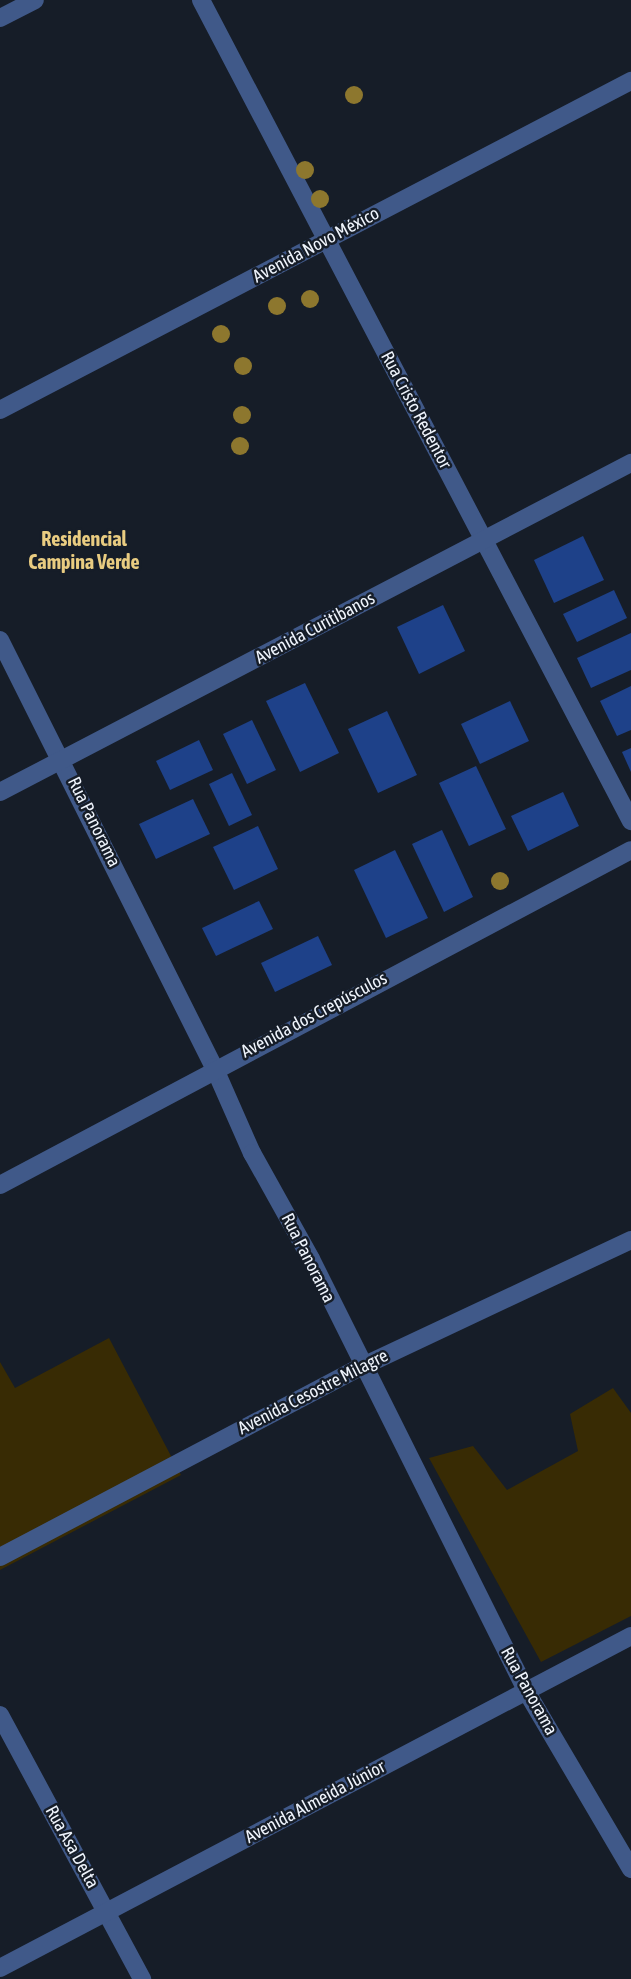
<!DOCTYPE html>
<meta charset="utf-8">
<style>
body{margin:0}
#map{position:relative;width:631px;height:1979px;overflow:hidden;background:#161d28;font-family:"Asap Condensed",sans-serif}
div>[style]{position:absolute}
.green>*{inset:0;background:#382b04}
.building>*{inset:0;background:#1e4189}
.minor>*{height:18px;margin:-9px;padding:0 9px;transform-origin:9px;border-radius:9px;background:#405989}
.trees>*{width:18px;height:18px;margin:-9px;border-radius:50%;background:#8d772e}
span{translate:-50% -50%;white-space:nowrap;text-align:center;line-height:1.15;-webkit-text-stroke:5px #161d28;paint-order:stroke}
.street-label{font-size:18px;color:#eff4fc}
.neighbourhood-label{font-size:20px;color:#e9cc81;font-weight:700}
</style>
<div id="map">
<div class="green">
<i style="clip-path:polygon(109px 1338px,181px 1475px,0 1570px,0 1362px,15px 1388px)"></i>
<i style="clip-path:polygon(613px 1388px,631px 1413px,631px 1616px,541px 1662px,429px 1458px,473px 1446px,507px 1490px,578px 1451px,570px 1414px)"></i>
</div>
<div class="building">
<i style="clip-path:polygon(583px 536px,604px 580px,554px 603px,534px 560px)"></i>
<i style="clip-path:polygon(614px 590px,627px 618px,577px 642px,563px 614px)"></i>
<i style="clip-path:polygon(443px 605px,465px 651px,419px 674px,397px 627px)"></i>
<i style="clip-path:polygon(631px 633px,631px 670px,591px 688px,577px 658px)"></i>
<i style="clip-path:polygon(305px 683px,339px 753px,300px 772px,266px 701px)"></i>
<i style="clip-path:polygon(631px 686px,631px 730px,617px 736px,600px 701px)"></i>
<i style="clip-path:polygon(510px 701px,529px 741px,480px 764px,461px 724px)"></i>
<i style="clip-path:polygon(387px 711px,417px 775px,378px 793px,348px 729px)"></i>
<i style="clip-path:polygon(252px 720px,276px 770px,247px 784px,223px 734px)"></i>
<i style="clip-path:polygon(199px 740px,213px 770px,170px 790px,156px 761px)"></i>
<i style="clip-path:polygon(631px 748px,631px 772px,622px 752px)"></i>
<i style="clip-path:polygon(476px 766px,506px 829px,469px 846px,439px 783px)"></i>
<i style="clip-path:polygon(232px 773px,252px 815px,229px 826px,209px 784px)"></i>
<i style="clip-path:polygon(563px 792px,579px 826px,528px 851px,511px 816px)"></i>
<i style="clip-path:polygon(193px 799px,210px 834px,156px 859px,139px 824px)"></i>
<i style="clip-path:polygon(258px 826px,278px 869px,234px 890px,213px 847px)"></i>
<i style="clip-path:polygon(442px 830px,473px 897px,444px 912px,412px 844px)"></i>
<i style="clip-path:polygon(395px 850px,428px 918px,386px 938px,354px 870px)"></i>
<i style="clip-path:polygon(259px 901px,273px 929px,216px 956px,202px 928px)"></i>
<i style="clip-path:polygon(318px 936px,332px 965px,275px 992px,261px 963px)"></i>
</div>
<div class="minor">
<i style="left:201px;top:0;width:927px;rotate:62.36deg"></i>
<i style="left:0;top:18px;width:39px;rotate:-27deg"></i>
<i style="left:0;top:410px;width:712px;rotate:-27.54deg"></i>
<i style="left:0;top:640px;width:478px;rotate:63.4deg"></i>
<i style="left:214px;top:1067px;width:94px;rotate:66.2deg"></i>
<i style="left:252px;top:1153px;width:121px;rotate:60.9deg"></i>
<i style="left:311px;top:1259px;width:480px;rotate:63.5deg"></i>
<i style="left:525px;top:1689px;width:209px;rotate:59.5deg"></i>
<i style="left:0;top:792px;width:712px;rotate:-27.54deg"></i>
<i style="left:0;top:1185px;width:714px;rotate:-27.96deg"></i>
<i style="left:0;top:1557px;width:408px;rotate:-27.8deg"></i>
<i style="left:361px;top:1367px;width:298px;rotate:-25.2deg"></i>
<i style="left:0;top:1715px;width:300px;rotate:61.7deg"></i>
<i style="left:0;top:1968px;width:713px;rotate:-27.75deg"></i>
</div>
<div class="trees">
<i style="left:354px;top:95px"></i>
<i style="left:305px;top:170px"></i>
<i style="left:320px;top:199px"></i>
<i style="left:310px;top:299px"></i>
<i style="left:277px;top:306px"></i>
<i style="left:221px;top:334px"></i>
<i style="left:243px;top:366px"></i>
<i style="left:242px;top:415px"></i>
<i style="left:240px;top:446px"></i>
<i style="left:500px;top:881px"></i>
</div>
<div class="street-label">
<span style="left:316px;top:245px;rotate:-28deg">Avenida Novo México</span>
<span style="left:416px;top:410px;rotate:62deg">Rua Cristo Redentor</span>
<span style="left:315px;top:628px;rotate:-28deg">Avenida Curitibanos</span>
<span style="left:94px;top:822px;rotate:64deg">Rua Panorama</span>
<span style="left:314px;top:1015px;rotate:-28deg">Avenida dos Crepúsculos</span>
<span style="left:308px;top:1258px;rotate:63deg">Rua Panorama</span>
<span style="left:313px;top:1392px;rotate:-27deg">Avenida Cesostre Milagre</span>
<span style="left:529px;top:1691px;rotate:61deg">Rua Panorama</span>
<span style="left:315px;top:1802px;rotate:-28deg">Avenida Almeida Júnior</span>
<span style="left:72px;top:1847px;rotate:61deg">Rua Asa Delta</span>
</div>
<div class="neighbourhood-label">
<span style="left:84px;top:550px">Residencial<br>Campina Verde</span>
</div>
</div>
